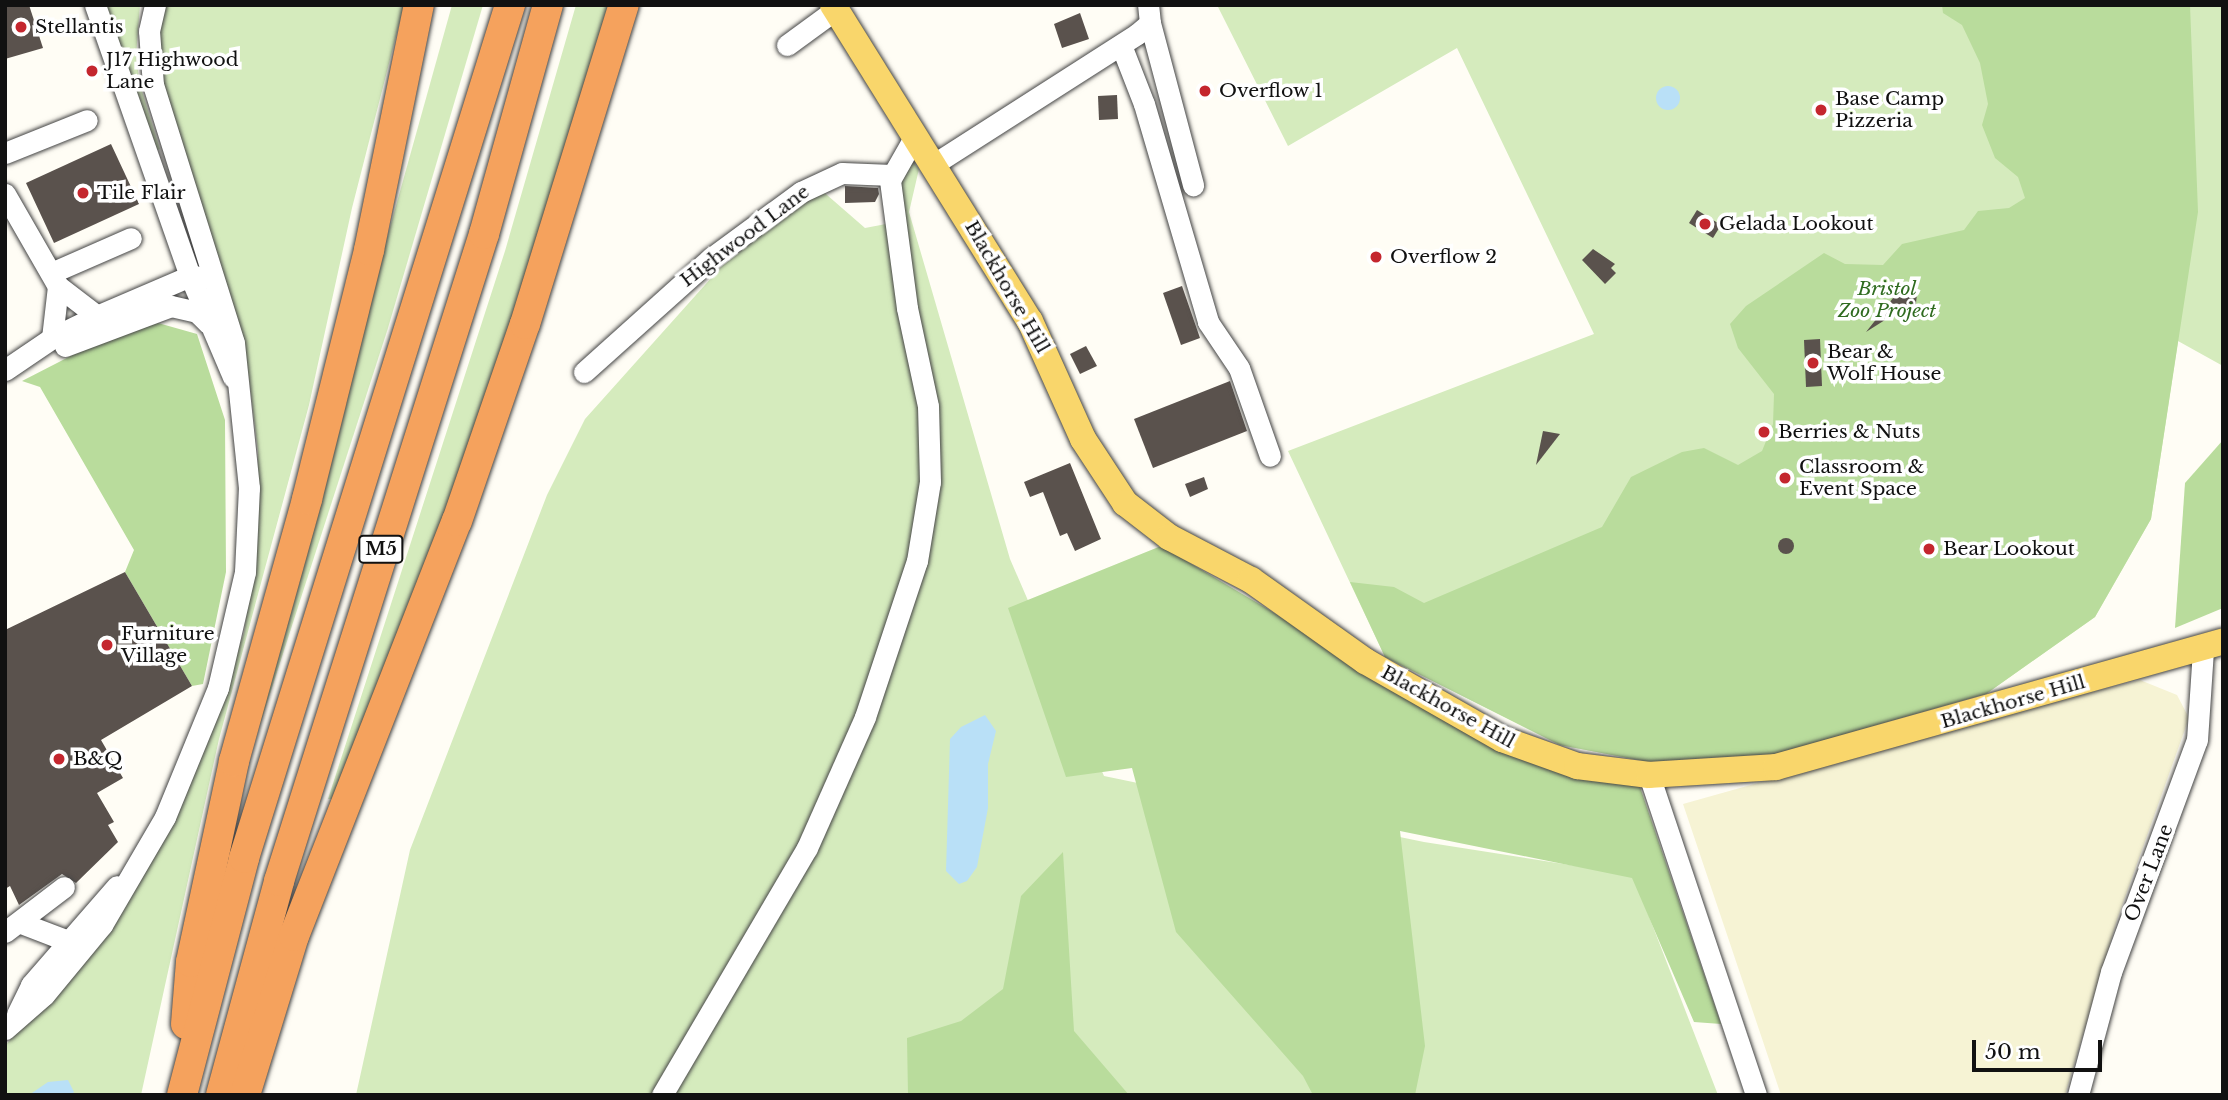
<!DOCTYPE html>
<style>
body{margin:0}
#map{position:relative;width:2228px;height:1100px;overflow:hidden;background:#fffdf5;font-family:"Libre Baskerville",serif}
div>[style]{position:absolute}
.farmland>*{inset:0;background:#f6f3d4}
.green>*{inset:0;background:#d5ebbd}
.forest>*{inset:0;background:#b9dc9c}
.water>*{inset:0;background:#b9e0f7}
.round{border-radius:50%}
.building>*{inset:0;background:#5a524d}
.roads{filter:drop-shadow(0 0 2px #444) drop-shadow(0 0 2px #444)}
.minor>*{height:21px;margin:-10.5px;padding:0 10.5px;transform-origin:10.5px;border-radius:10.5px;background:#fff}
.major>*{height:26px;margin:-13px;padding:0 13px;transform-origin:13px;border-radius:13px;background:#f9d66b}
.highway>*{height:30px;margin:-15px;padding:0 15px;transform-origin:15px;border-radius:15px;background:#f5a25d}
.dots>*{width:19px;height:19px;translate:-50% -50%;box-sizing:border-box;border:4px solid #fff;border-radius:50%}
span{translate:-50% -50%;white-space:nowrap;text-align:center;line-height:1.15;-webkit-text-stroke:7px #fff;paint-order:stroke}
.shield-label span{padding:2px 5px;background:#fff;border:2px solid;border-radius:5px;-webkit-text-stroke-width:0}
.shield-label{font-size:18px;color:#111;font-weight:700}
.poi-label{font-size:19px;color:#111}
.left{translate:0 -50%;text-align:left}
.street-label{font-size:19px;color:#111}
.park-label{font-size:19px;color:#2f6b1f;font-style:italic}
.frame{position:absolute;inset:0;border:7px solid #111;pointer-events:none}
.scale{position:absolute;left:1972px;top:1040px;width:130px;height:32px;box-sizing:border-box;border:4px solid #111;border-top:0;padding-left:9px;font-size:21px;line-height:24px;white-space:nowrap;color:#111;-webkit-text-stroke:5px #fff;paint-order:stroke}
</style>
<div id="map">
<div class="farmland">
<i style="clip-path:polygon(2140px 680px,2177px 695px,2189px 718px,2117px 920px,2065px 1095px,1781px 1095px,1683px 804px,1996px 716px)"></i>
</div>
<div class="green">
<i style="clip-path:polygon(103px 5px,140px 5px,136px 56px,140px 85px,160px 149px,155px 151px)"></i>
<i style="clip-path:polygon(159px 5px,404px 5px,352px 208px,309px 405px,219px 739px,141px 1095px,5px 1095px,5px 1046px,139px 881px,183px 802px,244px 633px,255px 549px,258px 451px,249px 379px,242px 342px,158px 83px)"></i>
<i style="clip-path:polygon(452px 5px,483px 5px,388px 328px,248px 762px,307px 525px)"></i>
<i style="clip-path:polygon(576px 5px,608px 5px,511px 322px,461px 471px,333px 799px,328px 799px,505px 251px)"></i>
<i style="clip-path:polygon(1217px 5px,2223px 5px,2223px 366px,2178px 341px,2151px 519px,2095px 617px,1986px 694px,1649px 762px,1560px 745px,1385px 657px,1288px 451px,1594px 334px,1457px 48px,1288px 146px)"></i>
<i style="clip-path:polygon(907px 154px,919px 169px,909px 212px,1010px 559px,1104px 776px,1424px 842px,1633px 875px,1718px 1095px,356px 1095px,410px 850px,547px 495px,585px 419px,721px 267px,819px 188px,865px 228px,886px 224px)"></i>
</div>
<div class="forest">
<i style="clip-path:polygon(1942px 5px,2190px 5px,2198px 212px,2151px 519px,2095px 617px,1986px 694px,1775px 754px,1649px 762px,1560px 745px,1385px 657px,1350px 582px,1394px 587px,1424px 603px,1602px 527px,1631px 477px,1682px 452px,1704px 448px,1738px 465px,1762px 451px,1773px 424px,1774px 394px,1738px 348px,1730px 324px,1746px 306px,1824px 253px,1845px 264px,1883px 265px,1902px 244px,1964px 230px,1978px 211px,2009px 208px,2025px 198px,2018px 177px,1995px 158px,1982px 125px,1988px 104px,1980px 63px,1962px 25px,1943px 13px)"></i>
<i style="clip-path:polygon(158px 323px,197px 334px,225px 420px,226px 572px,203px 684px,192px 686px,125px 572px,134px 550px,40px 387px,22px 381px,94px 344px)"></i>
<i style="clip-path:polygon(2223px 440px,2223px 608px,2175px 628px,2185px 483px)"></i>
<i style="clip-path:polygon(1161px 546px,1525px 761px,1640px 787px,1721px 1024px,1694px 1022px,1632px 878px,1400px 831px,1425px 1046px,1415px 1095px,1313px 1095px,1303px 1076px,1176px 932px,1132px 768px,1066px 777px,1008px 608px)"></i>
<i style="clip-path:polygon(1063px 852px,1074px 1031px,1129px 1095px,908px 1095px,907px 1038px,961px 1021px,1003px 989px,1021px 896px)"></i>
</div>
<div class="water">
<i class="round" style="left:1656px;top:86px;width:24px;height:24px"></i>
<i style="clip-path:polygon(985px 715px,996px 731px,988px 764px,988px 808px,977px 867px,967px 881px,959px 884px,946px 871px,950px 739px,961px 727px)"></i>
<i style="clip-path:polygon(68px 1080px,74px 1092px,71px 1095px,29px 1095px,48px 1082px)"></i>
</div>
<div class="building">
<i style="clip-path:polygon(5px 5px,29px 5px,43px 48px,5px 59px)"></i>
<i style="clip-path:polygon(1080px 13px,1089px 39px,1062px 48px,1054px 24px)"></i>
<i style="clip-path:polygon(1117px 95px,1118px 119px,1099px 120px,1098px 96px)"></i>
<i style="clip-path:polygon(111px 144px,139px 204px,54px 243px,26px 183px)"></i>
<i style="clip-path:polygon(845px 186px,878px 188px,879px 194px,875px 202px,845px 203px)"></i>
<i style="clip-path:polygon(1697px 210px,1721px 225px,1713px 238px,1689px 223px)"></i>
<i style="clip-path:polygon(1593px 249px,1615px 264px,1611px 268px,1616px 273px,1605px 284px,1582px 260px)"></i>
<i style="clip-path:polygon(1182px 286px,1200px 338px,1181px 345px,1163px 293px)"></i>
<i style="clip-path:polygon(1901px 288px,1917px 294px,1915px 312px,1896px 313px,1866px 332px)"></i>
<i style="clip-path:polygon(1820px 339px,1822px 386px,1806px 387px,1804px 340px)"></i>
<i style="clip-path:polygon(1086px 346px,1097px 366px,1080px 374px,1070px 354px)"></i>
<i style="clip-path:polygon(1230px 381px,1247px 431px,1153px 468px,1134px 419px)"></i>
<i style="clip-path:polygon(1543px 431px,1560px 434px,1536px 465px)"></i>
<i style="clip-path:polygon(1070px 463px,1101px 539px,1075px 551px,1067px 533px,1060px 536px,1043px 492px,1030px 497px,1024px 482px)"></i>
<i style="clip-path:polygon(1204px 477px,1208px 489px,1190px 497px,1185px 484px)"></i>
<i class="round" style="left:1778px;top:538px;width:16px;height:16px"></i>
<i class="round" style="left:1922px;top:542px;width:14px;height:14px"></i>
<i style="clip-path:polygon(125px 572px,192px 686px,101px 740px,123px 778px,97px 793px,114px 822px,108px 825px,118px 842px,76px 883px,62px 874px,19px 905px,10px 886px,5px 889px,5px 630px)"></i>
</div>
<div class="roads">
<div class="minor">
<i style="left:95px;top:5px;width:287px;rotate:70.7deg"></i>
<i style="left:190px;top:276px;width:110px;rotate:66.9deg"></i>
<i style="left:1150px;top:23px;width:168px;rotate:75.1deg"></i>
<i style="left:787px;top:45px;width:59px;rotate:-36.1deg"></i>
<i style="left:1121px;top:45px;width:63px;rotate:68.7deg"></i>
<i style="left:1144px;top:104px;width:227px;rotate:73.6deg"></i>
<i style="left:1208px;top:322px;width:55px;rotate:56deg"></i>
<i style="left:1239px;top:368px;width:93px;rotate:70.6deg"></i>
<i style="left:5px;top:153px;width:88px;rotate:-21.9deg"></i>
<i style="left:934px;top:164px;width:241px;rotate:-32.6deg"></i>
<i style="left:1137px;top:34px;width:17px;rotate:-40deg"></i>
<i style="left:1150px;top:23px;width:18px;rotate:-96deg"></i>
<i style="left:5px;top:194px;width:106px;rotate:60.1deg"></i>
<i style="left:58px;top:286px;width:49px;rotate:37.6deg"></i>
<i style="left:51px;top:273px;width:87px;rotate:-23.6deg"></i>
<i style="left:52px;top:338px;width:52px;rotate:-83.4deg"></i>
<i style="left:65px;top:346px;width:113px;rotate:-20.7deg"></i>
<i style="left:171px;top:306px;width:27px;rotate:13deg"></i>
<i style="left:197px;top:312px;width:16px;rotate:45deg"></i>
<i style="left:5px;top:370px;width:57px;rotate:-34.2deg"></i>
<i style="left:52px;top:338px;width:50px;rotate:-26.1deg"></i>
<i style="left:97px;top:316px;width:101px;rotate:-23.3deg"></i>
<i style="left:190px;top:276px;width:13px;rotate:4deg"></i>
<i style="left:584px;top:372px;width:169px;rotate:-41.9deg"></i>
<i style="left:710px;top:259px;width:113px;rotate:-36.4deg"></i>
<i style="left:801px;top:192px;width:45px;rotate:-24.9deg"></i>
<i style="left:842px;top:173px;width:50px;rotate:2.3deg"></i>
<i style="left:1649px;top:775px;width:337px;rotate:71.5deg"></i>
<i style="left:21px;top:923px;width:50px;rotate:21deg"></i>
<i style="left:5px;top:932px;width:74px;rotate:-37.3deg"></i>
<i style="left:17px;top:1014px;width:32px;rotate:-64deg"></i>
<i style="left:31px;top:985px;width:131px;rotate:-49deg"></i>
<i style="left:5px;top:1029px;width:52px;rotate:-41.1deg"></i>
<i style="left:44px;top:995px;width:91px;rotate:-50.4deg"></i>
<i style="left:102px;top:925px;width:125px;rotate:-59.7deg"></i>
<i style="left:165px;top:817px;width:139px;rotate:-67.7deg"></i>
<i style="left:218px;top:688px;width:119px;rotate:-76.9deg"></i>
<i style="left:245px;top:572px;width:84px;rotate:-87.3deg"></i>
<i style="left:249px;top:488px;width:146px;rotate:-95.9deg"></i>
<i style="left:234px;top:343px;width:270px;rotate:-107.4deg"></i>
<i style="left:153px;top:85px;width:54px;rotate:-94.2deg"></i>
<i style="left:149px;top:31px;width:27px;rotate:-77deg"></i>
<i style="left:662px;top:1095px;width:286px;rotate:-59.6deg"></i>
<i style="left:807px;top:848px;width:143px;rotate:-66.1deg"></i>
<i style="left:865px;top:717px;width:164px;rotate:-71.6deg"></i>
<i style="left:917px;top:561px;width:80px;rotate:-80.7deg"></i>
<i style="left:930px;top:482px;width:76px;rotate:-91.5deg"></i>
<i style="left:928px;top:406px;width:100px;rotate:-102.1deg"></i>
<i style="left:907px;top:308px;width:129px;rotate:-97.6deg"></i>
<i style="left:890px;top:180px;width:51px;rotate:-60.4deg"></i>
<i style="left:2078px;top:1095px;width:127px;rotate:-75deg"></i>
<i style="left:2111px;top:972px;width:247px;rotate:-69.7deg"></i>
<i style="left:2197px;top:740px;width:91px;rotate:-86.2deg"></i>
</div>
<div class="major">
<i style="left:833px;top:5px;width:372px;rotate:58.1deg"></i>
<i style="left:1030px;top:321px;width:129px;rotate:65.8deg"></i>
<i style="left:1083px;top:439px;width:77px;rotate:56.7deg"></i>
<i style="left:1125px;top:503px;width:56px;rotate:37.7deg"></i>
<i style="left:1169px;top:537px;width:93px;rotate:27.7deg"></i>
<i style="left:1251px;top:580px;width:140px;rotate:35.4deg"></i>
<i style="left:1365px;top:661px;width:158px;rotate:29.7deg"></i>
<i style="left:1502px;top:739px;width:80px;rotate:19.8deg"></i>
<i style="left:1577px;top:766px;width:73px;rotate:7.1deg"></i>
<i style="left:1649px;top:775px;width:127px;rotate:-3.6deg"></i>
<i style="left:1776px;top:767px;width:464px;rotate:-15.7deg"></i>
</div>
<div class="highway">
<i style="left:186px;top:1024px;width:62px;rotate:-85.4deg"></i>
<i style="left:191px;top:962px;width:206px;rotate:-77.9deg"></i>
<i style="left:234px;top:761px;width:272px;rotate:-74.4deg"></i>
<i style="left:307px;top:499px;width:257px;rotate:-76deg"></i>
<i style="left:369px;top:250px;width:250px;rotate:-78.5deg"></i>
<i style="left:182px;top:1095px;width:245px;rotate:-75.3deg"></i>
<i style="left:244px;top:858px;width:894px;rotate:-72.68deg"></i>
<i style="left:221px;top:1095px;width:222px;rotate:-74.8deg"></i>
<i style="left:279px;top:881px;width:679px;rotate:-72.42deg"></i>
<i style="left:484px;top:234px;width:238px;rotate:-74.4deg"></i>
<i style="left:245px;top:1095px;width:166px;rotate:-72.9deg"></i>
<i style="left:294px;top:936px;width:446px;rotate:-68.6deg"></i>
<i style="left:457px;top:521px;width:208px;rotate:-71deg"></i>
<i style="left:525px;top:324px;width:334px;rotate:-72.8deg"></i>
</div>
</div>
<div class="dots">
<i style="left:21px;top:27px;background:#c4262e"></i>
<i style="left:92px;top:71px;background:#c4262e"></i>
<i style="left:1205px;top:91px;background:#c4262e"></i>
<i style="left:1821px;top:110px;background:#c4262e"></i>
<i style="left:83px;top:193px;background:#c4262e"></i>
<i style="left:1705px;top:224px;background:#c4262e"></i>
<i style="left:1376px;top:257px;background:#c4262e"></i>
<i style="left:1813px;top:363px;background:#c4262e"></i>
<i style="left:1764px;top:432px;background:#c4262e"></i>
<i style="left:1785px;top:478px;background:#c4262e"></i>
<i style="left:1929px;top:549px;background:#c4262e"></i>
<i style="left:107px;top:645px;background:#c4262e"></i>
<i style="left:59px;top:759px;background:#c4262e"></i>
</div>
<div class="shield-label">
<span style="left:381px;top:549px">M5</span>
</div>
<div class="poi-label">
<span class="left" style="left:35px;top:27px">Stellantis</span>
<span class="left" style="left:106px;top:71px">J17 Highwood<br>Lane</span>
<span class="left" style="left:1219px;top:91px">Overflow 1</span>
<span class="left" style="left:1835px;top:110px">Base Camp<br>Pizzeria</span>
<span class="left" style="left:97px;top:193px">Tile Flair</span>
<span class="left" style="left:1719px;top:224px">Gelada Lookout</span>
<span class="left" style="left:1390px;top:257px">Overflow 2</span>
<span class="left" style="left:1827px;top:363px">Bear &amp;<br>Wolf House</span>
<span class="left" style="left:1778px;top:432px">Berries &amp; Nuts</span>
<span class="left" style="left:1799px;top:478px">Classroom &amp;<br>Event Space</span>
<span class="left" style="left:1943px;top:549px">Bear Lookout</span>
<span class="left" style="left:121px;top:645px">Furniture<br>Village</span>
<span class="left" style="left:73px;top:759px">B&amp;Q</span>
</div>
<div class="street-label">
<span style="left:745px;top:236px;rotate:-37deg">Highwood Lane</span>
<span style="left:1007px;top:287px;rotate:60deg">Blackhorse Hill</span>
<span style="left:2013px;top:702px;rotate:-16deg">Blackhorse Hill</span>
<span style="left:1448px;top:707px;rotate:29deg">Blackhorse Hill</span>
<span style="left:2149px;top:873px;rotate:-69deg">Over Lane</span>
</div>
<div class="park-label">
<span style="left:1887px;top:300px">Bristol<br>Zoo Project</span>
</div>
<div class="frame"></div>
<div class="scale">50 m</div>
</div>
